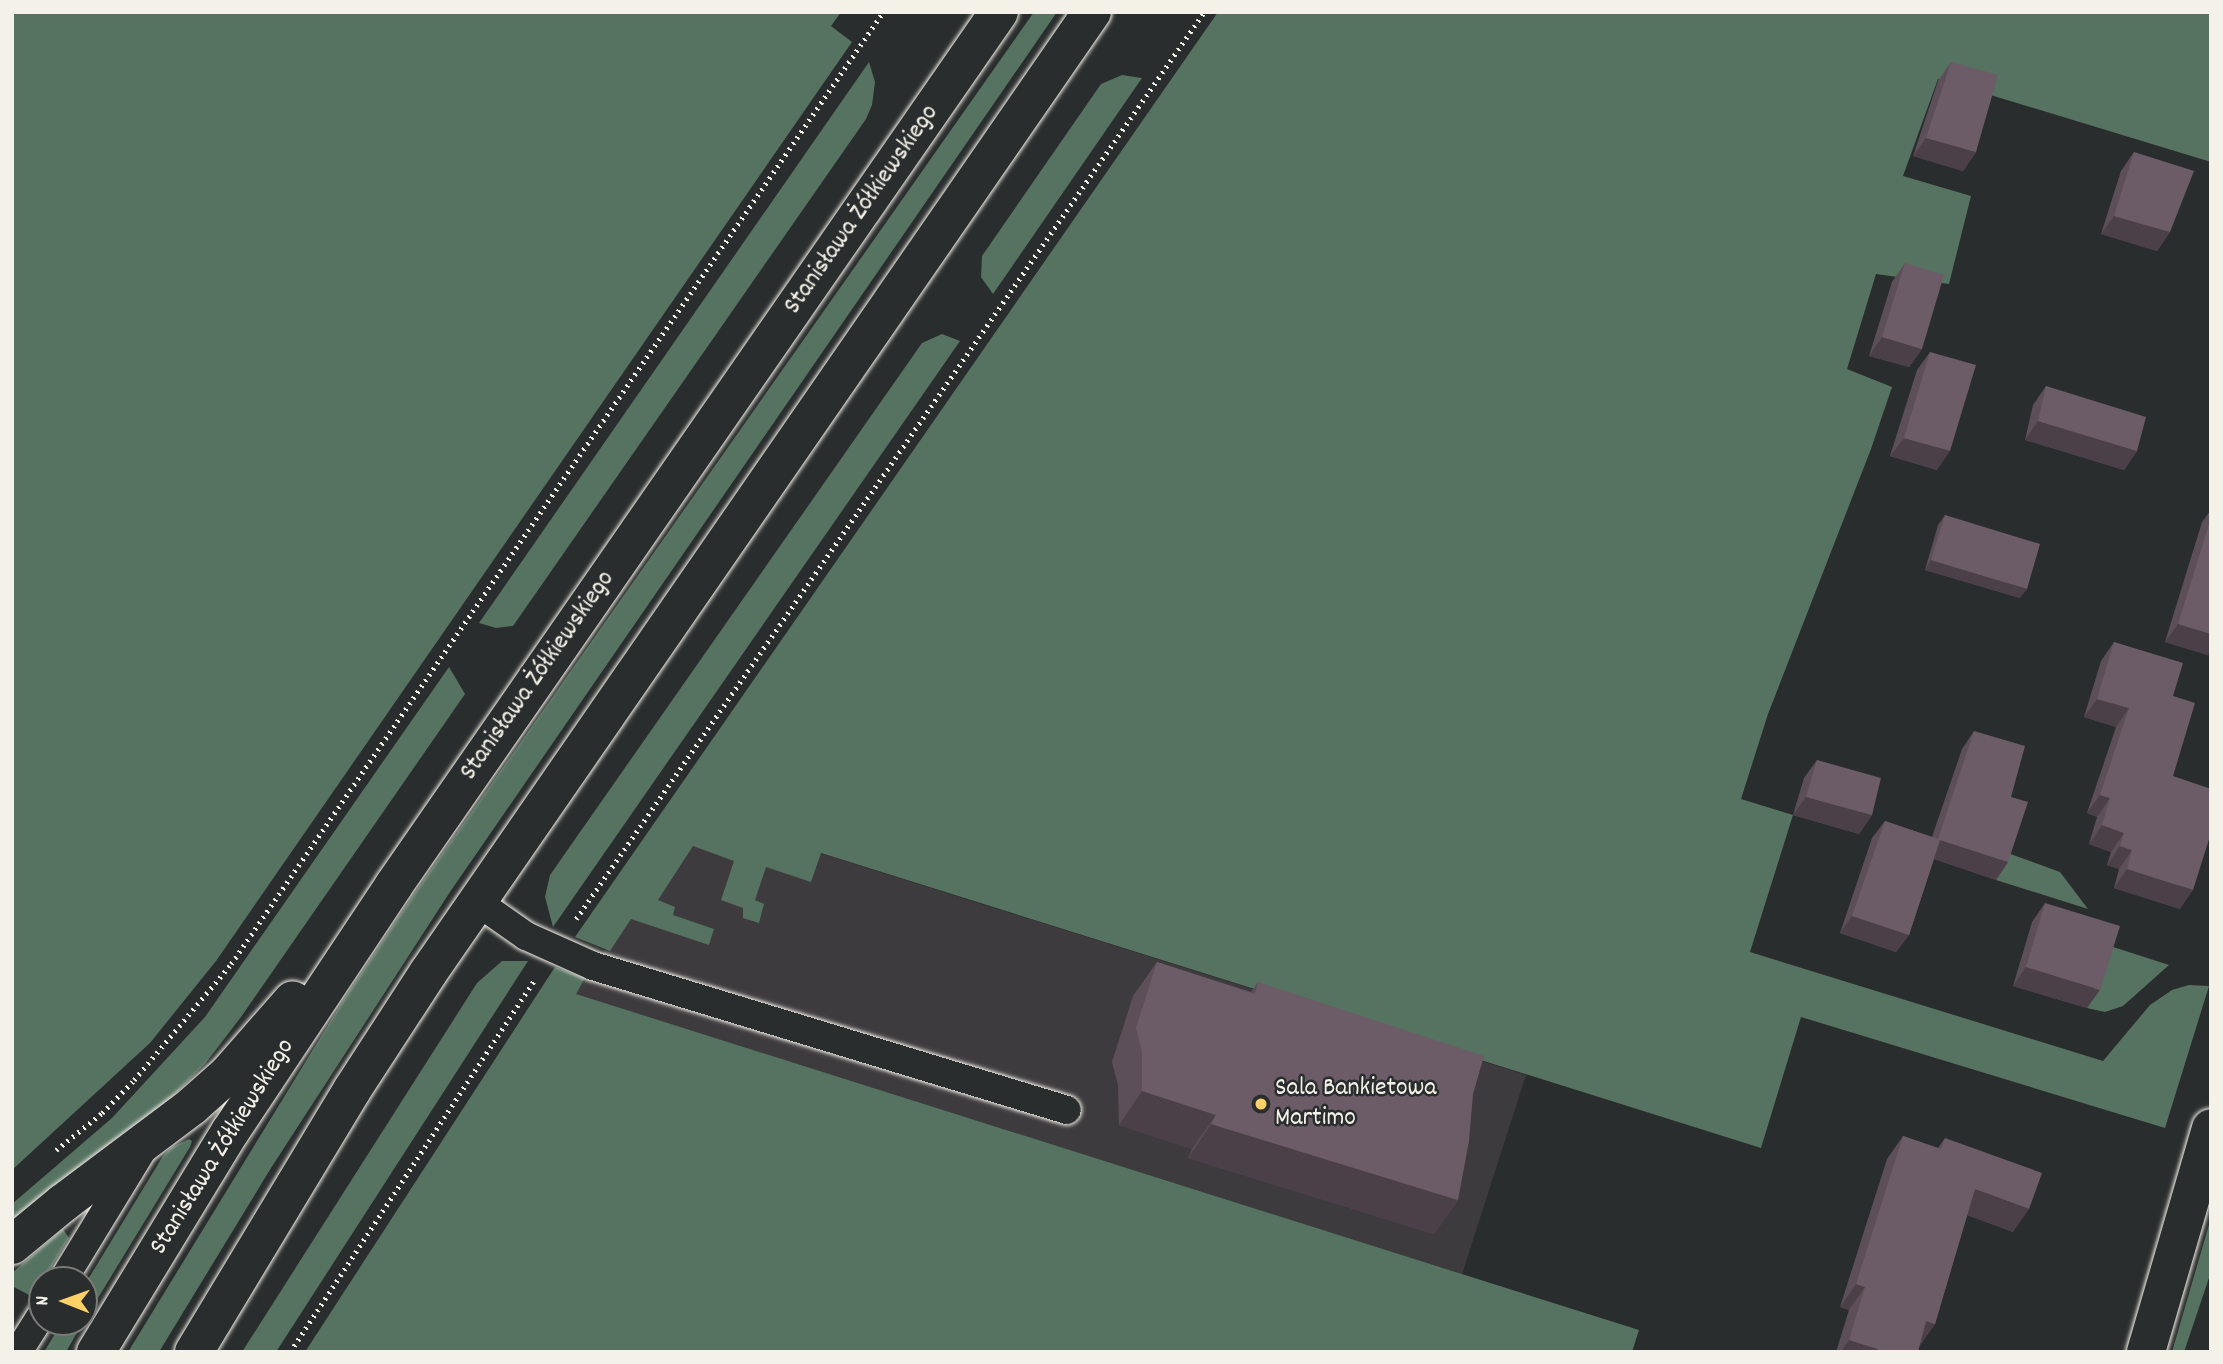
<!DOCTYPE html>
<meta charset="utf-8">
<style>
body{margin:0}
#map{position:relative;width:2223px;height:1364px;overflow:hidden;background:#2a2d2e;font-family:Dekko,sans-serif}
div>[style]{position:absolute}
.built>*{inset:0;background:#3e3b3f}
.green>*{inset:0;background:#567261}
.path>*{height:4.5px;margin-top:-2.25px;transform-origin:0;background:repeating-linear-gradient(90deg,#f4f1e8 0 2px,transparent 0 7px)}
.roads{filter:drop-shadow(0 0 2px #f4f1e8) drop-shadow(0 0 2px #f4f1e8)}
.service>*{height:28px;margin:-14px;padding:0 14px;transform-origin:14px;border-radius:14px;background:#2a2d2e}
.minor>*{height:38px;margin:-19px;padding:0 19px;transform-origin:19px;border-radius:19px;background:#2a2d2e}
.primary>*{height:38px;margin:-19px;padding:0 19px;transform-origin:19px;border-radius:19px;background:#2a2d2e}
.wall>*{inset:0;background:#5d4f59}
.shaded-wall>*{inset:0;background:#4c4048}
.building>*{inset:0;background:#6c5c67}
.dots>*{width:19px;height:19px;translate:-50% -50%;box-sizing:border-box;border:4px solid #2a2d2e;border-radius:50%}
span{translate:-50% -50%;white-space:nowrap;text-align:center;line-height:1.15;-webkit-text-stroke:5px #2a2d2e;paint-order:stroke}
.street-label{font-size:26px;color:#f4f1e8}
.poi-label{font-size:26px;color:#f4f1e8}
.left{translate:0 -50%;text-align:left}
.frame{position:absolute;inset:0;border:14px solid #f4f1e8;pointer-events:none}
.north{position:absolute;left:28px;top:1266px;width:70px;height:70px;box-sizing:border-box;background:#2a2d2e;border:2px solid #7b7b78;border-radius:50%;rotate:271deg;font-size:19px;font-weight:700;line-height:28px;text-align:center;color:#f4f1e8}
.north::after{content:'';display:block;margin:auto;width:24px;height:32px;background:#ffd166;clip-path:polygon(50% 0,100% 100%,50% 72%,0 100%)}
</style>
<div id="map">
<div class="built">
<i style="clip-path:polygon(695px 814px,1526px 1075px,1462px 1274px,575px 994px)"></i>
</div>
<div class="green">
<i style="clip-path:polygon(12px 12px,841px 12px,831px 26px,852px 42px,216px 961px,150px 1043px,12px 1170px)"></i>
<i style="clip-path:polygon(1034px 12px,1057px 12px,450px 892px,271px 1168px,159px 1352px,128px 1352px,344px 999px,416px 891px)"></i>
<i style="clip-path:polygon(1218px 12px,2211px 12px,2211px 162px,1938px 79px,1903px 176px,1971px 196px,1949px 284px,1876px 274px,1847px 369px,1892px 387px,1871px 449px,1768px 714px,1741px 799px,1793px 815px,1750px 952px,2103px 1061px,2150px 1005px,2172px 990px,2189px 985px,2209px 986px,2165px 1128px,1801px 1017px,1761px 1148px,821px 853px,811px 882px,766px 867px,755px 900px,764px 904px,759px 923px,743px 918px,743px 908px,721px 900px,734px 861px,693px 846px,658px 900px,675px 907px,673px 915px,714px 929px,709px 945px,631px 919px,610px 951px,575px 937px)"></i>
<i style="clip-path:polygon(869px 62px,875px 82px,872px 105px,866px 119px,513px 626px,496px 628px,479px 623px)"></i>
<i style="clip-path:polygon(1122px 75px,1142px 78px,993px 294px,981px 277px,982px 256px,1101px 84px)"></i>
<i style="clip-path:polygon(942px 334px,960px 341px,553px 927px,545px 897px,550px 875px,922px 343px)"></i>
<i style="clip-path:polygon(449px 667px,465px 694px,241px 1017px,205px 1064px,164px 1105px,12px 1222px,12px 1204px,112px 1118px,205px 1017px)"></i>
<i style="clip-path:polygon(2005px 852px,2060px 872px,2088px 909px,1996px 880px)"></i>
<i style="clip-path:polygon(2107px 945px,2169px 965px,2123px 1006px,2105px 1012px,2087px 1008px)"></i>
<i style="clip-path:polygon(502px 961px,528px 961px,276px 1352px,242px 1352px,477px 983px)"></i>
<i style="clip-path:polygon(555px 967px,585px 978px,576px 994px,1639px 1330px,1632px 1352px,305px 1352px)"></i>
<i style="clip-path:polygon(189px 1139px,192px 1141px,190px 1147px,84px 1321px,84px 1286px,163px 1156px,172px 1147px)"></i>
<i style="clip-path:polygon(2211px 1218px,2211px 1272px,2184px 1352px,2172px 1352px)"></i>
<i style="clip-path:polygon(63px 1229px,69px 1238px,33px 1297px,12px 1286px,12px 1273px)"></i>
<i style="clip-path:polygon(62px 1322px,83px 1322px,66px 1352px,44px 1352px)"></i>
</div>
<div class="path">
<i style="left:576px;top:919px;width:1103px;rotate:-55.3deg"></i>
<i style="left:56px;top:1150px;width:59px;rotate:-38.8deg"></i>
<i style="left:102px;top:1113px;width:46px;rotate:-45.9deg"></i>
<i style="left:134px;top:1080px;width:151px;rotate:-50.1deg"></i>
<i style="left:231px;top:964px;width:1154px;rotate:-55.59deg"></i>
<i style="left:290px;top:1352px;width:444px;rotate:-56.7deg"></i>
</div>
<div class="roads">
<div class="service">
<i style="left:476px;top:901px;width:61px;rotate:35deg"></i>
<i style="left:526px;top:936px;width:73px;rotate:24.1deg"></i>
<i style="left:593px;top:966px;width:495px;rotate:16.9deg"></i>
<i style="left:63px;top:1280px;width:153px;rotate:-58.6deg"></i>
<i style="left:18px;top:1352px;width:45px;rotate:-57.7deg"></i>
</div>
<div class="minor">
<i style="left:2146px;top:1352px;width:233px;rotate:-73.8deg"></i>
</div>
<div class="primary">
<i style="left:12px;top:1245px;width:66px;rotate:-39.5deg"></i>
<i style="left:63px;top:1203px;width:161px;rotate:-36.9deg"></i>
<i style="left:192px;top:1106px;width:48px;rotate:-41.6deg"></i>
<i style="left:228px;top:1074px;width:98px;rotate:-48.7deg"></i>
<i style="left:96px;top:1352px;width:258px;rotate:-58.7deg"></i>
<i style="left:230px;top:1132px;width:296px;rotate:-56.4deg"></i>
<i style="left:394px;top:885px;width:1062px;rotate:-55.28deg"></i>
<i style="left:194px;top:1352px;width:306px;rotate:-58.9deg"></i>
<i style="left:352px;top:1090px;width:140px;rotate:-57deg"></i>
<i style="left:428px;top:973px;width:1168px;rotate:-55.36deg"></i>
</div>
</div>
<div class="wall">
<i style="clip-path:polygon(1951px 62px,1976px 152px,1963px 171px,1913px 156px,1938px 81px)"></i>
<i style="clip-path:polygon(2134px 152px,2170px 232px,2157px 251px,2101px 234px,2121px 171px)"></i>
<i style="clip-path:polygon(1905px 263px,1922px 349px,1909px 367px,1869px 356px,1892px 282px)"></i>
<i style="clip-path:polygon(1930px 352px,1937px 470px,1890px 456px,1917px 370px)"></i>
<i style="clip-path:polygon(2046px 386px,2137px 451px,2124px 470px,2025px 440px,2033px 405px)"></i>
<i style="clip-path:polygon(2211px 510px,2211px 656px,2165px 642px,2202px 522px)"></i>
<i style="clip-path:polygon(1945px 515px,2020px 598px,1925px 570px,1938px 525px)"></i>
<i style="clip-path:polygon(2114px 642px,2173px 696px,2173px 776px,2180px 909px,2114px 888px,2119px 869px,2107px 865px,2111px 852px,2089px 844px,2097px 817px,2087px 813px,2116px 727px,2084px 717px,2101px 661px)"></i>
<i style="clip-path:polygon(1974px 731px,2011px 797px,2008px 862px,1996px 880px,1934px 859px,1909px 935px,1896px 952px,1840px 933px,1872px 838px,1885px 821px,1932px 837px,1962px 749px)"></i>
<i style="clip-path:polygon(1817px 760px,1872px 815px,1859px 834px,1793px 815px,1804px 778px)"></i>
<i style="clip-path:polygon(2045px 903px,2087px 1008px,2013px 986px,2032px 922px)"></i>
<i style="clip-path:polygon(1157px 962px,1251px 992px,1258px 982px,1473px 1094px,1458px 1200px,1434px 1234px,1188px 1158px,1192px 1149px,1119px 1125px,1118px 1085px,1112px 1062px,1133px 996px)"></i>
<i style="clip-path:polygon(1903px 1136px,1938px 1148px,1945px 1138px,2013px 1232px,1967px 1215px,1935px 1324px,1919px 1346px,1918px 1352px,1836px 1352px,1849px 1310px,1840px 1307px,1887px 1159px)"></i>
</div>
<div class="shaded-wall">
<i style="clip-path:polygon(1926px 138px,1976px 152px,1963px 171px,1913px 156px)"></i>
<i style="clip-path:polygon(2114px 216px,2170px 232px,2157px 251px,2101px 234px)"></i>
<i style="clip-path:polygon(1882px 337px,1922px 349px,1909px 367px,1869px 356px)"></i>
<i style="clip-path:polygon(2038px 421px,2137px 451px,2124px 470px,2025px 440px)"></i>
<i style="clip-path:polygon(1904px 438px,1950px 451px,1937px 470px,1890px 456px)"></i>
<i style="clip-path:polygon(1931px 560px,2027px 589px,2020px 598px,1925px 570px)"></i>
<i style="clip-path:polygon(2178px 624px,2211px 634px,2211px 656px,2165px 642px)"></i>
<i style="clip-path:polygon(2097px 699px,2129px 708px,2116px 727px,2084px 717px)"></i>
<i style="clip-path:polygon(2100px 795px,2110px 798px,2097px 817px,2087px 813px)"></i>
<i style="clip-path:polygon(1806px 797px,1872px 815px,1859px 834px,1793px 815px)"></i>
<i style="clip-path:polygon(2102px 825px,2124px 833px,2111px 852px,2089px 844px)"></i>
<i style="clip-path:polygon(1940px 840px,2008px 862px,1996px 880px,1928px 857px)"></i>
<i style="clip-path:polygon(2120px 846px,2132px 850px,2119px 869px,2107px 865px)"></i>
<i style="clip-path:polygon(2127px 869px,2193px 890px,2180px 909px,2114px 888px)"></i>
<i style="clip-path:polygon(1852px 916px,1909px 935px,1896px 952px,1840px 933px)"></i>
<i style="clip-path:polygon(2026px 967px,2100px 990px,2087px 1008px,2013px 986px)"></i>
<i style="clip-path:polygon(1142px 1091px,1216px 1115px,1192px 1149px,1119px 1125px)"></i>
<i style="clip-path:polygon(1211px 1124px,1458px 1200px,1434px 1234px,1188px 1158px)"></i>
<i style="clip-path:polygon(1975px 1189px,2029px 1209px,2013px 1232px,1959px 1212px)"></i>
<i style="clip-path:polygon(1856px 1284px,1865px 1287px,1849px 1310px,1840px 1307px)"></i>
<i style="clip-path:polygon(1926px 1321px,1935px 1324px,1919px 1347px)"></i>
<i style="clip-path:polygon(1849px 1340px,1878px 1349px,1876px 1352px,1841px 1352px)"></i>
</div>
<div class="building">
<i style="clip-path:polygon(1951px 62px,1998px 75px,1976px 152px,1926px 138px)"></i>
<i style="clip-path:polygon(2134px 152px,2194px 171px,2170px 232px,2114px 216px)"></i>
<i style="clip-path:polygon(1905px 263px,1944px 275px,1922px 349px,1882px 337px)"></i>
<i style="clip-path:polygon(1930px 352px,1976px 365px,1950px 451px,1904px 438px)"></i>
<i style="clip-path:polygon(2046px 386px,2146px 417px,2137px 451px,2038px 421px)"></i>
<i style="clip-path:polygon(1945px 515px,2040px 544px,2027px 589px,1931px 560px)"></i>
<i style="clip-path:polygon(2211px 518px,2211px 634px,2178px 624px)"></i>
<i style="clip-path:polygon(2114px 642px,2183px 663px,2173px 696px,2195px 703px,2173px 776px,2211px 789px,2211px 833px,2193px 890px,2127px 869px,2132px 850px,2120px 846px,2124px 833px,2102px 825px,2110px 798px,2100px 795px,2129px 708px,2097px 699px)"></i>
<i style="clip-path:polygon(1974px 731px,2025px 746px,2011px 797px,2028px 802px,2008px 862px,1940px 840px,1909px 935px,1852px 916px,1885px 821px,1938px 839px)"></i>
<i style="clip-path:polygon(1817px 760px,1881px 778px,1872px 815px,1806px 797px)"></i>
<i style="clip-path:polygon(2045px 903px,2120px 926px,2100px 990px,2026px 967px)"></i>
<i style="clip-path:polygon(1157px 962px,1255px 994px,1258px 982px,1484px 1056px,1473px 1094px,1469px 1141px,1458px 1200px,1211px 1124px,1216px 1115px,1142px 1091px,1142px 1051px,1136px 1028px)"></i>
<i style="clip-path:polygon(1903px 1136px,1941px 1149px,1945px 1138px,2042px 1173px,2029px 1209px,1975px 1189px,1935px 1324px,1926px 1321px,1918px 1352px,1877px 1352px,1878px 1349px,1849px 1340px,1865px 1287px,1856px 1284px)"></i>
</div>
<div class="dots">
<i style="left:1261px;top:1104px;background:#ffd166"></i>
</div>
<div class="street-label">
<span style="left:862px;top:210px;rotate:-55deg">Stanisława Żółkiewskiego</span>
<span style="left:538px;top:676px;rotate:-55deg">Stanisława Żółkiewskiego</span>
<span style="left:223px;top:1147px;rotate:-58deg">Stanisława Żółkiewskiego</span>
</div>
<div class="poi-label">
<span class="left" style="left:1275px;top:1104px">Sala Bankietowa<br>Martimo</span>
</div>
<div class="frame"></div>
<div class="north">N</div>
</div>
